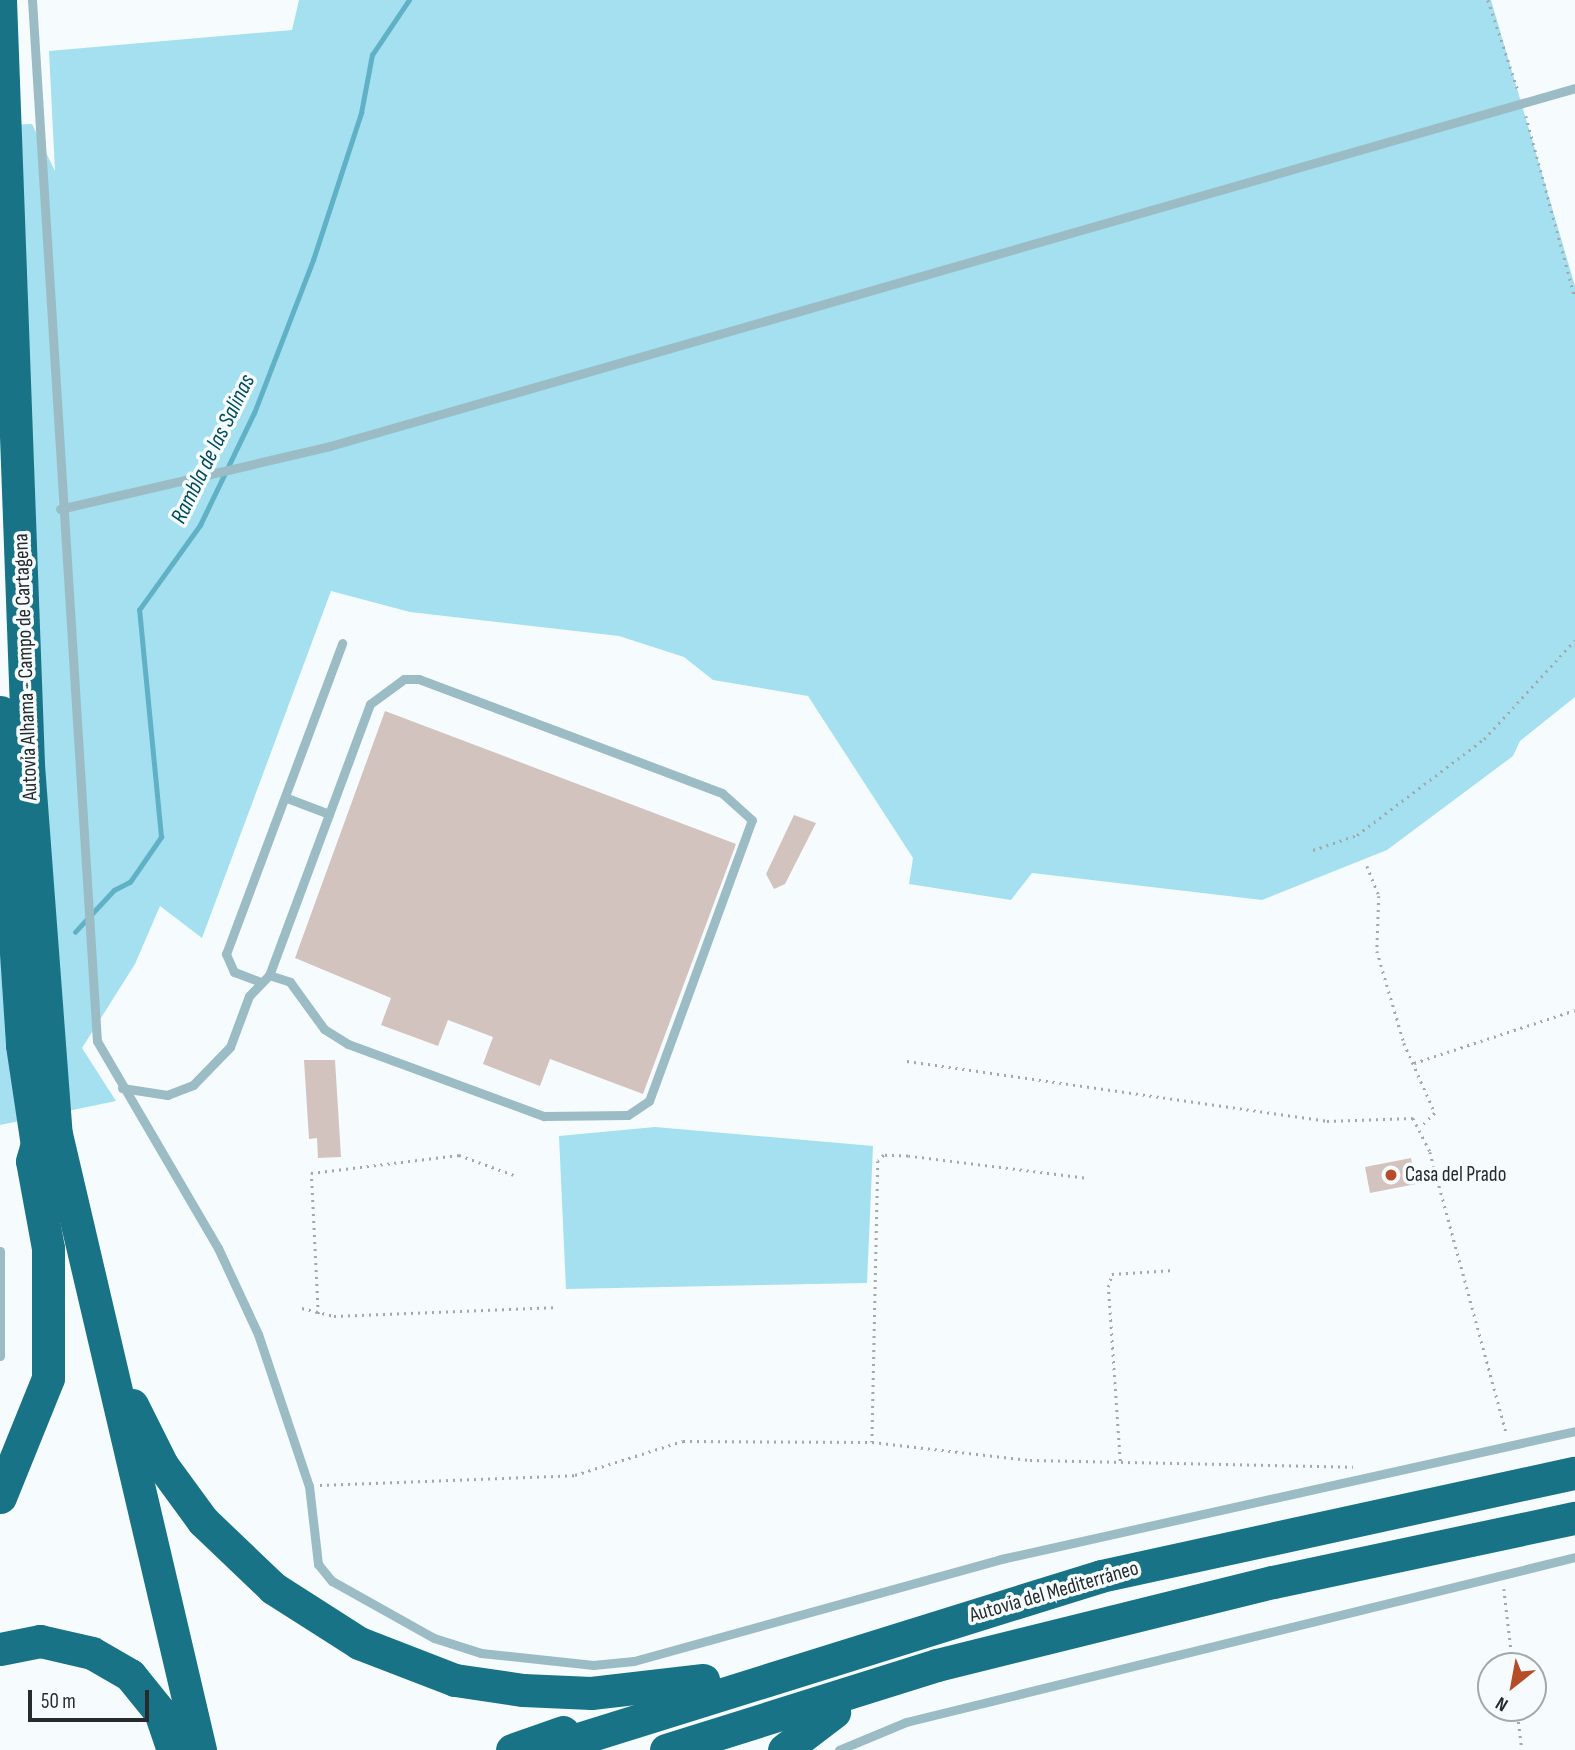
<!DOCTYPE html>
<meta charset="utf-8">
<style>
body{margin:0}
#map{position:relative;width:1575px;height:1750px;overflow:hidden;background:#f6fcfe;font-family:"Sofia Sans Condensed",sans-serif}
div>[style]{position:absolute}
.green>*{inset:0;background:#a4e0f0}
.stream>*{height:4.5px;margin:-2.25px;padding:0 2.25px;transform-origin:2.25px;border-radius:2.25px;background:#60b1c6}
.building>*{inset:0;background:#d3c3be}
.path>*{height:2.5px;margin-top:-1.25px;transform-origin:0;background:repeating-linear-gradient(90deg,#a3a9ab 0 2px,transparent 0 7px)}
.lane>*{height:9px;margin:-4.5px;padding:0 4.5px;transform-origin:4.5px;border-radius:4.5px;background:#9bbcc5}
.highway>*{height:33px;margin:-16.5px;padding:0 16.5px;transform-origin:16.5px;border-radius:16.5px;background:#197386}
.dots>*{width:19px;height:19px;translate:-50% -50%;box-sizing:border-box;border:4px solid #f6fcfe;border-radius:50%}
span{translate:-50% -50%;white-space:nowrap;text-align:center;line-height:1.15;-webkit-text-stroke:7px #f6fcfe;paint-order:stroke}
.street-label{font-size:21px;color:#262c2e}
.poi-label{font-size:21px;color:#262c2e}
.left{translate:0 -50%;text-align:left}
.water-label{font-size:23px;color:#014d5c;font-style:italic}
.north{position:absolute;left:1477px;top:1652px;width:70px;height:70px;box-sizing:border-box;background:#f6fcfe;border:2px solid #a3a9ab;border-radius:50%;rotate:211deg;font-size:19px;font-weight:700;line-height:28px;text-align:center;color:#262c2e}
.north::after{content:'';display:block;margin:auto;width:24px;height:32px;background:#b54e28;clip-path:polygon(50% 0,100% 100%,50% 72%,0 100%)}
.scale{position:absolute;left:28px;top:1690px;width:121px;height:32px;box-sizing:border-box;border:4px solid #262c2e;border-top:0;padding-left:9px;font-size:21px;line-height:24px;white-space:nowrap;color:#262c2e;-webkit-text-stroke:5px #f6fcfe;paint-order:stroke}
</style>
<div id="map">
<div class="green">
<i style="clip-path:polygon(299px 0,1491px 0,1575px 286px,1575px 697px,1520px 741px,1513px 756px,1387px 850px,1262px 900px,1032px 873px,1011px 900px,909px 884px,913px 858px,808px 696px,713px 680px,684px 657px,619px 636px,410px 612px,331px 591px,202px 938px,160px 906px,135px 964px,82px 1048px,116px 1101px,0 1125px,0 725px,29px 716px,8px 125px,32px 124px,55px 171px,49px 51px,292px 30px)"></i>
<i style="clip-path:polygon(655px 1127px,873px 1146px,867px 1283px,566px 1289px,559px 1136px)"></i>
</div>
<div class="stream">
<i style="left:75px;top:932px;width:57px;rotate:-47.1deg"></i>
<i style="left:114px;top:890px;width:18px;rotate:-27deg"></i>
<i style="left:130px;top:882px;width:55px;rotate:-55.4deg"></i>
<i style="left:161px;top:837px;width:228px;rotate:-95.5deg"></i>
<i style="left:139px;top:610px;width:105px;rotate:-54.3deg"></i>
<i style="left:200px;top:525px;width:124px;rotate:-64.3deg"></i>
<i style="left:254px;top:413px;width:164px;rotate:-68.9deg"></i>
<i style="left:313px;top:260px;width:155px;rotate:-71.9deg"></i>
<i style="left:361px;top:113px;width:59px;rotate:-79.3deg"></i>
<i style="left:372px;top:55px;width:66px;rotate:-56.1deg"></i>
</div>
<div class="building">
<i style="clip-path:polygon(385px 711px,736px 844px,643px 1094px,550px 1059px,540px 1086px,483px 1064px,493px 1037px,448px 1020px,438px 1046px,381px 1025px,391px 998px,295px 958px)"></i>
<i style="clip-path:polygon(794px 815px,816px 823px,785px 884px,774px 889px,766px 874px)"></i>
<i style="clip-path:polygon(304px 1060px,335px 1060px,341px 1157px,318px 1158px,317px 1138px,309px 1139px)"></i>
<i style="clip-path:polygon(1411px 1158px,1416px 1184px,1370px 1193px,1365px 1167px)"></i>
</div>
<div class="path">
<i style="left:1488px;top:0;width:98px;rotate:71.6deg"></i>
<i style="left:1526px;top:116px;width:188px;rotate:74.9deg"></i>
<i style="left:1313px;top:850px;width:46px;rotate:-18.8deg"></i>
<i style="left:1357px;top:835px;width:159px;rotate:-37.1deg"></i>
<i style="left:1484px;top:739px;width:134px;rotate:-47.4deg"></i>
<i style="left:1367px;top:866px;width:32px;rotate:68deg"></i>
<i style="left:1379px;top:896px;width:55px;rotate:92.1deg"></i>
<i style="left:1377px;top:951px;width:96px;rotate:73.6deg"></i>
<i style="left:1404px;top:1043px;width:77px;rotate:66.1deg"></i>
<i style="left:1435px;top:1113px;width:18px;rotate:135deg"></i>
<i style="left:907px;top:1061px;width:424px;rotate:8.1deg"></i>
<i style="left:1327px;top:1121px;width:86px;rotate:-2deg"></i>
<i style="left:1413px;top:1118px;width:38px;rotate:63deg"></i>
<i style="left:1430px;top:1152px;width:293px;rotate:74.8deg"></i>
<i style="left:1414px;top:1063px;width:169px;rotate:-18.2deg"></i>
<i style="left:1084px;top:1178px;width:177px;rotate:-172.9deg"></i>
<i style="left:908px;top:1156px;width:24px;rotate:-178deg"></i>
<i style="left:884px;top:1155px;width:8px;rotate:135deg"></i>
<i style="left:878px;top:1161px;width:281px;rotate:91.2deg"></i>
<i style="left:872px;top:1442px;width:159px;rotate:6.5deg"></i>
<i style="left:1030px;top:1460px;width:323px;rotate:1.2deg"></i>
<i style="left:302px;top:1308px;width:33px;rotate:14deg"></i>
<i style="left:334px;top:1316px;width:220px;rotate:-2.3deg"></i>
<i style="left:318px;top:1314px;width:141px;rotate:-92.8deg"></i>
<i style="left:311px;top:1173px;width:149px;rotate:-6.9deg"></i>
<i style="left:459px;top:1155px;width:59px;rotate:20deg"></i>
<i style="left:1120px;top:1461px;width:174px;rotate:-93.9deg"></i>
<i style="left:1108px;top:1287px;width:14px;rotate:-73deg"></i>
<i style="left:1112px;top:1274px;width:62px;rotate:-3.7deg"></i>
<i style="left:320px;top:1485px;width:255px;rotate:-2.2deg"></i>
<i style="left:575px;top:1475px;width:113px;rotate:-17.5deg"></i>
<i style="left:683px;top:1441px;width:189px;rotate:0.3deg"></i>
<i style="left:1504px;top:1589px;width:78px;rotate:83.3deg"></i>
<i style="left:1517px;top:1708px;width:42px;rotate:83.2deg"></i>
</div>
<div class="lane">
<i style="left:32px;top:0;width:1043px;rotate:86.43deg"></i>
<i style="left:97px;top:1041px;width:240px;rotate:59.7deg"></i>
<i style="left:218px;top:1248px;width:95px;rotate:65.1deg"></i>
<i style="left:258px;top:1334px;width:160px;rotate:71.5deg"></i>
<i style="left:309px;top:1486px;width:79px;rotate:83.4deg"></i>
<i style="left:318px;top:1564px;width:22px;rotate:51deg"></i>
<i style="left:332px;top:1581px;width:117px;rotate:29.2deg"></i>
<i style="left:434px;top:1638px;width:49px;rotate:17.7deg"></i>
<i style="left:481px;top:1653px;width:113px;rotate:6.1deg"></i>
<i style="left:593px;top:1665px;width:41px;rotate:-5.6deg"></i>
<i style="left:634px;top:1661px;width:381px;rotate:-15.5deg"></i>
<i style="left:1001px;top:1559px;width:588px;rotate:-12.57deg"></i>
<i style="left:60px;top:509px;width:277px;rotate:-13.1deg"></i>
<i style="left:330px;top:446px;width:1295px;rotate:-16.04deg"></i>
<i style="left:287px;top:798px;width:45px;rotate:20.9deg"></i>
<i style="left:258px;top:981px;width:26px;rotate:-159deg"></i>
<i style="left:234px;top:972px;width:20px;rotate:-114deg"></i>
<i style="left:226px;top:954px;width:332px;rotate:-69.5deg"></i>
<i style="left:122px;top:1088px;width:46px;rotate:8.8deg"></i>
<i style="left:167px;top:1095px;width:28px;rotate:-21deg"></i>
<i style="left:193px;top:1085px;width:53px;rotate:-45.8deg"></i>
<i style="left:230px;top:1047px;width:54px;rotate:-69.6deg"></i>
<i style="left:249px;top:996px;width:29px;rotate:-46deg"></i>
<i style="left:269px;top:975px;width:22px;rotate:18deg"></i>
<i style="left:290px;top:982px;width:58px;rotate:54.1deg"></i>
<i style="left:324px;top:1029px;width:28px;rotate:32deg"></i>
<i style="left:348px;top:1044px;width:209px;rotate:20.2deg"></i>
<i style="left:544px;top:1116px;width:84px;rotate:-0.7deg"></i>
<i style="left:628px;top:1115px;width:25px;rotate:-34deg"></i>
<i style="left:649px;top:1101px;width:299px;rotate:-69.9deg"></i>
<i style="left:752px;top:820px;width:40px;rotate:-138deg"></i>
<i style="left:722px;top:793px;width:324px;rotate:-159.4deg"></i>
<i style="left:419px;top:679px;width:15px;rotate:180deg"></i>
<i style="left:404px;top:679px;width:42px;rotate:143.7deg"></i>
<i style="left:370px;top:704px;width:289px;rotate:110.4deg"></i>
<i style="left:0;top:1251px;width:105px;rotate:90deg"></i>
<i style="left:839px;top:1750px;width:73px;rotate:-22.7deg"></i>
<i style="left:906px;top:1722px;width:689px;rotate:-13.85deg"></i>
</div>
<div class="highway">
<i style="left:0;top:0;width:766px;rotate:87.9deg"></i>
<i style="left:28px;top:765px;width:370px;rotate:85.7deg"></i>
<i style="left:56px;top:1134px;width:633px;rotate:76.84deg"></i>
<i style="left:0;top:712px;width:334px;rotate:86.2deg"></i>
<i style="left:22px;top:1045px;width:101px;rotate:81.5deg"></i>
<i style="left:132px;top:1405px;width:67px;rotate:63.4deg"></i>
<i style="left:162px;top:1465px;width:69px;rotate:53.8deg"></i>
<i style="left:203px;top:1521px;width:97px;rotate:43.7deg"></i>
<i style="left:273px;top:1588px;width:102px;rotate:32.6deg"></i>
<i style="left:359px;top:1643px;width:103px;rotate:21.1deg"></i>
<i style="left:455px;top:1680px;width:69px;rotate:8.4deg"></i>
<i style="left:523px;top:1690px;width:68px;rotate:2.5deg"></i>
<i style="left:591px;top:1693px;width:113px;rotate:-6.6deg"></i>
<i style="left:0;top:1497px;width:128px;rotate:-68deg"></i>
<i style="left:48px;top:1378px;width:130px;rotate:-90deg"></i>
<i style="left:48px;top:1248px;width:88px;rotate:-100.4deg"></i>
<i style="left:32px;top:1161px;width:18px;rotate:-74deg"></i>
<i style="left:0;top:1649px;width:41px;rotate:-11.3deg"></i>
<i style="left:40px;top:1641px;width:53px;rotate:13deg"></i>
<i style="left:92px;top:1653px;width:44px;rotate:30.1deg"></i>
<i style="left:130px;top:1675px;width:48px;rotate:51deg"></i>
<i style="left:160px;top:1712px;width:40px;rotate:71.1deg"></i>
<i style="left:512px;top:1750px;width:54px;rotate:-19.4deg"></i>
<i style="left:543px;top:1750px;width:584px;rotate:-17.32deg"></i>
<i style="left:1101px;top:1576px;width:485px;rotate:-12.3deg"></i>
<i style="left:666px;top:1750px;width:284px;rotate:-17.4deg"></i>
<i style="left:937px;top:1665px;width:346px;rotate:-13.9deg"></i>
<i style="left:1273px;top:1582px;width:309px;rotate:-12deg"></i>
<i style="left:784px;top:1750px;width:63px;rotate:-37.2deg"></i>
</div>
<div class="dots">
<i style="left:1391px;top:1175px;background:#b54e28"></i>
</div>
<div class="street-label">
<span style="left:26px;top:667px;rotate:-92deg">Autovía Alhama - Campo de Cartagena</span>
<span style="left:1054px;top:1592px;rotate:-16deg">Autovía del Mediterráneo</span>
</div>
<div class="poi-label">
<span class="left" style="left:1405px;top:1175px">Casa del Prado</span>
</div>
<div class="water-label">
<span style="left:213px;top:449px;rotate:-64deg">Rambla de las Salinas</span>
</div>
<div class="north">N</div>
<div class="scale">50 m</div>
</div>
